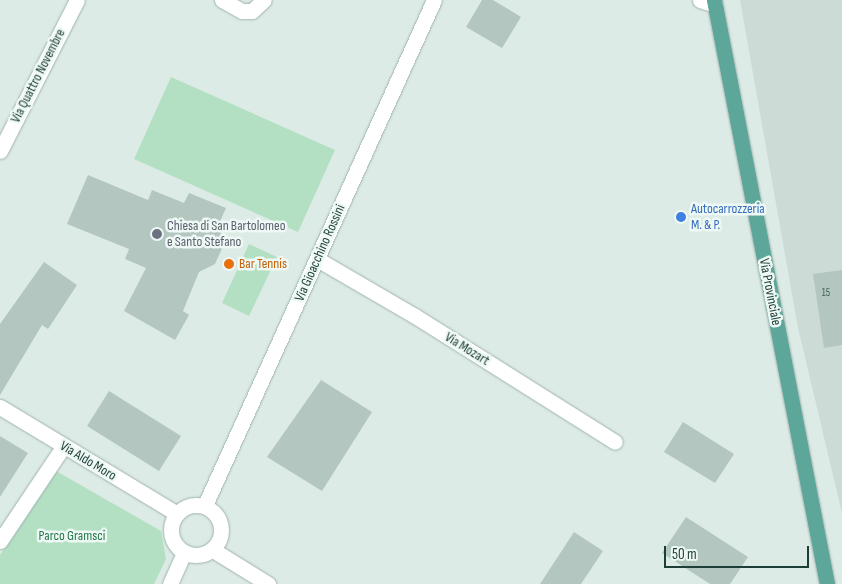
<!DOCTYPE html>
<style>
body{margin:0}
#map{position:relative;width:842px;height:584px;overflow:hidden;background:#ddebe6;font-family:"Sofia Sans Condensed",sans-serif}
div>[style]{position:absolute}
.built>*{inset:0;background:#ccdbd5}
.green>*{inset:0;background:#b3e0c3}
.building>*{inset:0;background:#b3c6c0}
.roads{filter:drop-shadow(0 0 1px #a0b3ae) drop-shadow(0 0 1px #a0b3ae)}
.minor>*{height:15px;margin:-7.5px;padding:0 7.5px;transform-origin:7.5px;border-radius:7.5px;background:#fff}
.minor>.ring{margin:-7.5px;padding:0;box-sizing:content-box;background:none;border:15px solid #fff;border-radius:50%}
.major>*{height:15px;margin:-7.5px;padding:0 7.5px;transform-origin:7.5px;border-radius:7.5px;background:#5ca69a}
.dots>*{width:14px;height:14px;translate:-50% -50%;box-sizing:border-box;border:2px solid #eef8f4;border-radius:50%}
span{translate:-50% -50%;white-space:nowrap;text-align:center;line-height:1.15;-webkit-text-stroke:5px #eef8f4;paint-order:stroke}
.number-label{font-size:11px;color:#425f59}
.number-label span{-webkit-text-stroke-width:0}
.street-label{font-size:14px;color:#1d3d37}
.shop-label{font-size:14px;color:#366cbe}
.left{translate:0 -50%;text-align:left}
.worship-label{font-size:14px;color:#5b616d}
.food-label{font-size:14px;color:#c56008}
.park-label{font-size:14px;color:#23784b}
.scale{position:absolute;left:664px;top:546px;width:145px;height:22px;box-sizing:border-box;border:2px solid #1d3d37;border-top:0;padding-left:6px;font-size:15px;line-height:18px;white-space:nowrap;color:#1d3d37;-webkit-text-stroke:4px #eef8f4;paint-order:stroke}
</style>
<div id="map">
<div class="built">
<i style="clip-path:polygon(740px 0,842px 0,842px 513px,798px 328px)"></i>
</div>
<div class="green">
<i style="clip-path:polygon(171px 77px,335px 150px,298px 232px,134px 159px)"></i>
<i style="clip-path:polygon(249px 244px,277px 257px,249px 316px,222px 303px)"></i>
<i style="clip-path:polygon(56px 471px,161px 531px,166px 559px,154px 584px,0 584px,0 555px)"></i>
</div>
<div class="building">
<i style="clip-path:polygon(482px 0,493px 0,521px 17px,502px 48px,466px 27px)"></i>
<i style="clip-path:polygon(88px 175px,148px 200px,152px 190px,184px 203px,189px 193px,226px 208px,218px 226px,225px 242px,215px 264px,199px 272px,183px 311px,189px 315px,175px 340px,124px 311px,146px 268px,125px 259px,129px 249px,67px 224px)"></i>
<i style="clip-path:polygon(44px 262px,77px 285px,48px 329px,42px 325px,0 395px,0 324px)"></i>
<i style="clip-path:polygon(842px 270px,842px 345px,824px 348px,813px 274px)"></i>
<i style="clip-path:polygon(321px 380px,372px 412px,322px 491px,267px 457px)"></i>
<i style="clip-path:polygon(109px 391px,181px 436px,159px 471px,87px 426px)"></i>
<i style="clip-path:polygon(683px 422px,734px 454px,715px 483px,664px 452px)"></i>
<i style="clip-path:polygon(0 436px,28px 453px,0 497px)"></i>
<i style="clip-path:polygon(686px 517px,748px 557px,730px 584px,710px 584px,662px 553px)"></i>
<i style="clip-path:polygon(574px 532px,603px 551px,581px 584px,540px 584px)"></i>
</div>
<div class="roads">
<div class="minor">
<i style="left:222px;top:0;width:23px;rotate:29deg"></i>
<i style="left:242px;top:11px;width:10px"></i>
<i style="left:252px;top:11px;width:16px;rotate:-43deg"></i>
<i style="left:700px;top:0;width:16px;rotate:18deg"></i>
<i style="left:0;top:151px;width:169px;rotate:-63deg"></i>
<i style="left:317px;top:259px;width:113px;rotate:30.2deg"></i>
<i style="left:415px;top:316px;width:236px;rotate:32.2deg"></i>
<i style="left:0;top:407px;width:205px;rotate:31.1deg"></i>
<i class="ring" style="left:171px;top:505px;width:35px;height:35px"></i>
<i style="left:205px;top:505px;width:554px;rotate:-65.61deg"></i>
<i style="left:0;top:541px;width:113px;rotate:-56.2deg"></i>
<i style="left:213px;top:550px;width:65px;rotate:31.7deg"></i>
<i style="left:170px;top:584px;width:34px;rotate:-66deg"></i>
</div>
<div class="major">
<i style="left:714px;top:0;width:595px;rotate:79.05deg"></i>
</div>
</div>
<div class="dots">
<i style="left:681px;top:217px;background:#3f7fe0"></i>
<i style="left:157px;top:234px;background:#6b7280"></i>
<i style="left:229px;top:264px;background:#e8710a"></i>
</div>
<div class="number-label">
<span style="left:826px;top:293px">15</span>
</div>
<div class="street-label">
<span style="left:38px;top:76px;rotate:-63deg">Via Quattro Novembre</span>
<span style="left:320px;top:253px;rotate:-66deg">Via Gioacchino Rossini</span>
<span style="left:770px;top:292px;rotate:79deg">Via Provinciale</span>
<span style="left:467px;top:349px;rotate:32deg">Via Mozart</span>
<span style="left:88px;top:461px;rotate:31deg">Via Aldo Moro</span>
</div>
<div class="shop-label">
<span class="left" style="left:691px;top:217px">Autocarrozzeria<br>M. &amp; P.</span>
</div>
<div class="worship-label">
<span class="left" style="left:167px;top:234px">Chiesa di San Bartolomeo<br>e Santo Stefano</span>
</div>
<div class="food-label">
<span class="left" style="left:239px;top:264px">Bar Tennis</span>
</div>
<div class="park-label">
<span style="left:72px;top:536px">Parco Gramsci</span>
</div>
<div class="scale">50 m</div>
</div>
